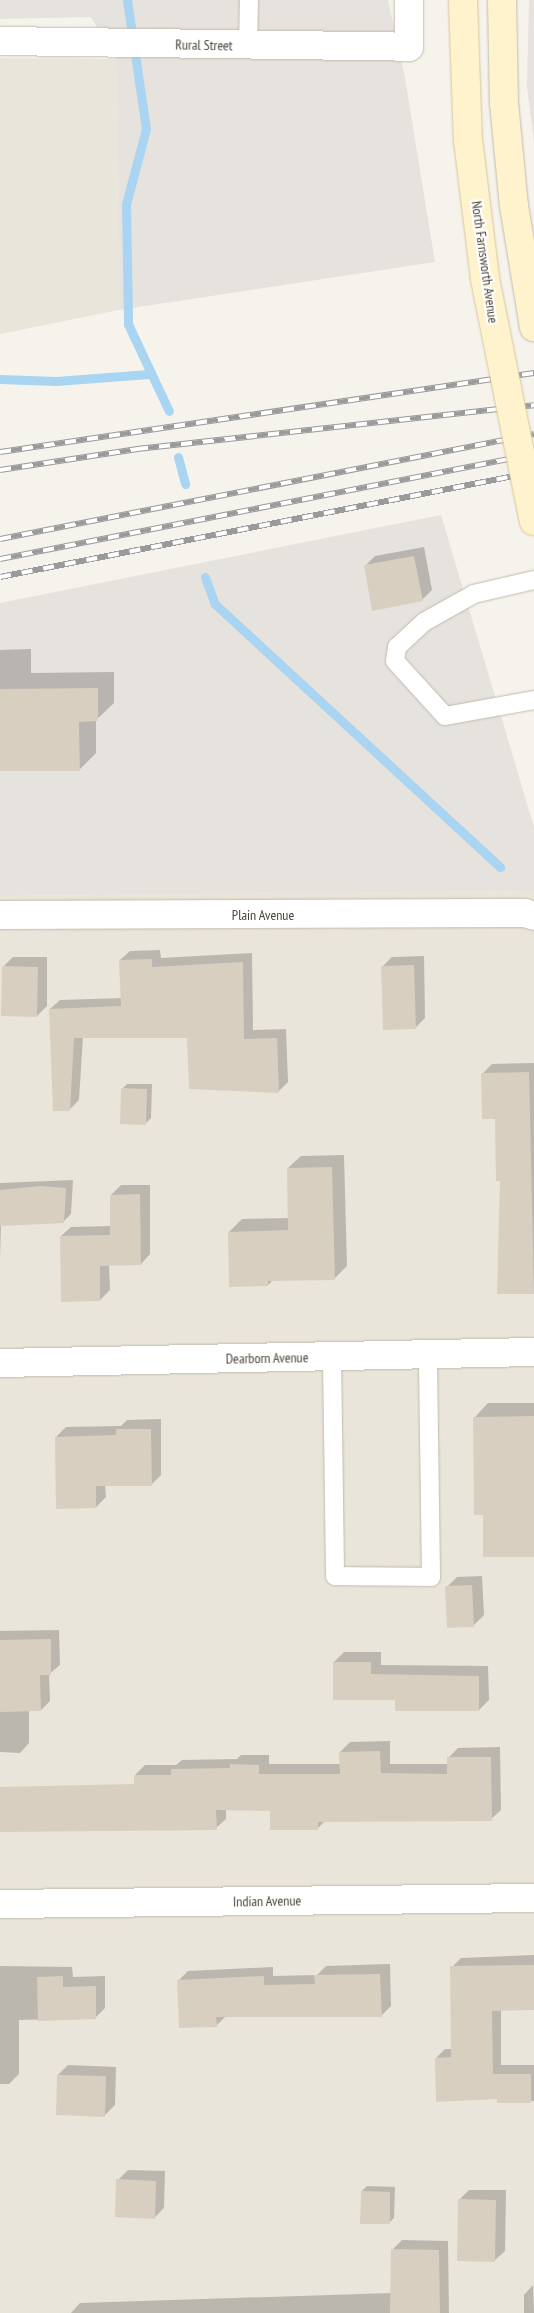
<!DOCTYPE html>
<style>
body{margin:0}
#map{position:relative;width:534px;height:2313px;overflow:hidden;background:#f6f3ec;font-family:"PT Sans Narrow",sans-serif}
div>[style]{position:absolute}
.residential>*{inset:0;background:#eae5da}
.industrial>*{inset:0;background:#e6e2dd}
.shadow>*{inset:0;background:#0003}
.stream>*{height:9px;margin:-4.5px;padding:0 4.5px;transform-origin:4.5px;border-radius:4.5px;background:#a9d4f2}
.building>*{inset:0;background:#d8cfc1}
.roads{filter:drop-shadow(0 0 1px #c2bbae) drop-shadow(0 0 1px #c2bbae)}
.service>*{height:18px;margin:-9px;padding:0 9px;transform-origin:9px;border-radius:9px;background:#fff}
.minor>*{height:28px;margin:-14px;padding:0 14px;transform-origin:14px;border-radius:14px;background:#fff}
.secondary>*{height:28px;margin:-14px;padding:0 14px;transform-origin:14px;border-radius:14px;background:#fff3cd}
.rail>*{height:5.5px;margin-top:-2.75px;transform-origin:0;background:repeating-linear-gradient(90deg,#fff 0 11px,#9a9a9a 0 22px);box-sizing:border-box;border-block:1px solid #9a9a9a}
.bridges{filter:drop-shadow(0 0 1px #d6c79b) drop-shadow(0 0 1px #d6c79b)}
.secondary-bridge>*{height:28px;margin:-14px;padding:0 14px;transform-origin:14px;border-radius:14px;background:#fff3cd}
span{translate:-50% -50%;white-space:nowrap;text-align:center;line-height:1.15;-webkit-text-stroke:4px #fff;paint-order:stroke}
.street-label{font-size:14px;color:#4b4439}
</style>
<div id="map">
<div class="residential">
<i style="clip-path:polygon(0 58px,116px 59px,119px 310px,0 334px)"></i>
<i style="clip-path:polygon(534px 891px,534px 2313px,0 2313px,0 896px)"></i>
</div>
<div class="industrial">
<i style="clip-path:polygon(0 0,388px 0,405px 78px,435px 262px,119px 310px,116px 59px,91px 17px,0 19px)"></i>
<i style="clip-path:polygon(529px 0,534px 0,534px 144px,527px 86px)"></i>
<i style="clip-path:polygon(441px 515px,534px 827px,534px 891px,0 896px,0 603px)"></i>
</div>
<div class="shadow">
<i style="clip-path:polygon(424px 547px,432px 590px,422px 600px,365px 566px,375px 556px)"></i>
<i style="clip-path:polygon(31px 649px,31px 673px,114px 672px,114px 703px,96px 720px,96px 753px,80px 769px,0 770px,0 650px)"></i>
<i style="clip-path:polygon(160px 950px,161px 958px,252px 953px,253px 1030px,286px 1029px,288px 1082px,278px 1092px,188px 1037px,83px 1037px,79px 1100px,70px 1109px,50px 1009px,60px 1000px,122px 998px,120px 960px,130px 951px)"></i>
<i style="clip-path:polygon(424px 956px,425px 1018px,415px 1028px,382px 967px,392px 957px)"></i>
<i style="clip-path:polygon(13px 957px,47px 957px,47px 1006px,37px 1016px,3px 967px)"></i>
<i style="clip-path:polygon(534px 1063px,534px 1293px,533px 1293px,501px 1179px,496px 1118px,482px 1074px,492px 1064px)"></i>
<i style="clip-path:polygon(127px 1084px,152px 1084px,151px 1118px,146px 1123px,122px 1089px)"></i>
<i style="clip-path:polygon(344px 1155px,347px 1266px,334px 1279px,273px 1280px,268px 1285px,229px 1232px,242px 1219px,289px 1218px,288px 1168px,301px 1156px)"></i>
<i style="clip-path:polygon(73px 1180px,71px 1214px,63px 1222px,1px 1225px,0 1260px,0 1183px)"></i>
<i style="clip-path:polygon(121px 1185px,150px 1185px,150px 1254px,141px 1264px,109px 1264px,110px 1290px,100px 1300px,61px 1236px,71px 1227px,112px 1226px,111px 1195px)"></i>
<i style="clip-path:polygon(488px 1403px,534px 1403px,534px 1556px,484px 1514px,475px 1417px)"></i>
<i style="clip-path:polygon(161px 1419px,161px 1475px,151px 1485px,105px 1485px,106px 1497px,96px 1507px,56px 1437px,66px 1427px,121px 1426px,127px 1420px)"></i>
<i style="clip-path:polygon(482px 1576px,484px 1615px,474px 1625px,447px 1587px,457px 1577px)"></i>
<i style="clip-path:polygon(59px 1630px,60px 1665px,49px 1674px,50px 1701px,41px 1710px,29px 1710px,29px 1743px,20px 1753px,0 1752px,0 1631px)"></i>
<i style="clip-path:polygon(344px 1652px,381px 1652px,381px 1665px,488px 1666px,489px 1700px,479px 1710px,396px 1699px,334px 1662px)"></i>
<i style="clip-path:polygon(390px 1741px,390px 1764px,448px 1764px,448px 1758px,458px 1748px,500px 1747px,501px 1810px,491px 1819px,325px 1821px,318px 1828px,271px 1810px,226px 1809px,226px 1819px,216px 1828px,0 1831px,0 1789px,134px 1787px,135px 1775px,145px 1765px,176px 1765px,182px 1760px,237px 1759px,241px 1755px,269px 1755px,269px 1764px,341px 1764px,340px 1752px,350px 1742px)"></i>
<i style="clip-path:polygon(534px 1955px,534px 2009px,501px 2009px,501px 2065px,534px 2065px,534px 2101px,498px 2102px,498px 2097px,436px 2058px,445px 2049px,452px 2049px,452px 1967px,461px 1958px)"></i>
<i style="clip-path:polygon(390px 1964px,391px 2006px,381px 2016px,226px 2016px,216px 2026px,178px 1981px,188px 1971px,273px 1967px,273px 1976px,317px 1975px,326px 1966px)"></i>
<i style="clip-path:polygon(0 1966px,72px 1967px,73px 1977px,105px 1976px,105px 2008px,95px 2018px,19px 2020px,19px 2074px,9px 2084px,0 2084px)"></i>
<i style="clip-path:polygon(68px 2065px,116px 2067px,115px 2105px,105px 2115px,58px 2075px)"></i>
<i style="clip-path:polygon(128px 2170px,165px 2171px,164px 2208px,154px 2218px,118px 2180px)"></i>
<i style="clip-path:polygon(367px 2186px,395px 2187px,394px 2218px,389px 2223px,362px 2191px)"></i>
<i style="clip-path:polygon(469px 2190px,506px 2190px,505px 2251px,495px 2260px,459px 2200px)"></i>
<i style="clip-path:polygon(402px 2240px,448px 2241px,449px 2313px,71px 2313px,80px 2303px,391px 2293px,392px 2250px)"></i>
<i style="clip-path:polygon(533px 2285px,534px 2313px,524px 2313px,524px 2295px)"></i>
</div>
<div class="stream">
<i style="left:127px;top:0;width:130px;rotate:81.6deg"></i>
<i style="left:146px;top:129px;width:78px;rotate:104.9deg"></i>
<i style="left:126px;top:204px;width:120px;rotate:89deg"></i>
<i style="left:128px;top:324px;width:96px;rotate:64.8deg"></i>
<i style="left:0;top:379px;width:56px;rotate:2deg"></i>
<i style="left:56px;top:381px;width:93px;rotate:-4.3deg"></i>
<i style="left:178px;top:457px;width:28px;rotate:75deg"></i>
<i style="left:205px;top:577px;width:29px;rotate:70deg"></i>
<i style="left:215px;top:604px;width:388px;rotate:42.7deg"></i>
</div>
<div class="building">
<i style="clip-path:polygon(414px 556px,423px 601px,372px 611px,364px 565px)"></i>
<i style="clip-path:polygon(98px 688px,98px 721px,79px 722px,80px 771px,0 771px,0 689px)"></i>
<i style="clip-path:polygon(152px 959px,152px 967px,243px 962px,244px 1039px,277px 1038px,279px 1093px,189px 1089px,187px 1038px,74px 1038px,70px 1111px,53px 1111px,49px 1009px,121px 1006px,119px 960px)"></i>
<i style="clip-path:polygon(414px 965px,416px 1029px,383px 1030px,381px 966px)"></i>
<i style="clip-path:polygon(2px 966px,38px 967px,37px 1017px,1px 1016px)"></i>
<i style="clip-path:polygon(529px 1072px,534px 1294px,497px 1294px,500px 1181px,496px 1181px,495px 1119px,482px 1119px,481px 1073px)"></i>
<i style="clip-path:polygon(121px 1088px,147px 1089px,146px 1125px,120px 1124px)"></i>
<i style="clip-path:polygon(332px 1167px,335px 1280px,268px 1281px,268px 1286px,229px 1287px,228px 1232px,288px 1230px,287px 1168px)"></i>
<i style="clip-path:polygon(41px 1186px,66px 1188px,64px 1223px,0 1226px,0 1190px)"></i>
<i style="clip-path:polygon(140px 1194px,141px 1265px,100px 1266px,100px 1301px,61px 1302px,60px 1236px,110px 1235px,110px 1195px)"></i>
<i style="clip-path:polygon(534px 1416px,534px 1557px,483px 1557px,483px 1515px,474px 1515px,473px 1417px)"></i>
<i style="clip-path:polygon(116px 1429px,151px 1429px,152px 1486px,96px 1486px,96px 1508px,56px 1509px,55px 1437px,116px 1435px)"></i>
<i style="clip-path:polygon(472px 1585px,474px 1627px,447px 1628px,445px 1586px)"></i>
<i style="clip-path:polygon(51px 1639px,51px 1675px,40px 1675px,41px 1711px,0 1712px,0 1640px)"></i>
<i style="clip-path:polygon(333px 1662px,371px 1662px,371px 1674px,479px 1676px,479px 1711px,395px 1711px,395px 1700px,333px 1700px)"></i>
<i style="clip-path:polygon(380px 1751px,381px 1773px,447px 1774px,447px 1757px,491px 1757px,492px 1821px,318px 1822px,318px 1830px,270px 1830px,270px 1811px,216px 1810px,217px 1830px,0 1832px,0 1787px,134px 1784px,134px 1775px,171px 1775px,171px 1769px,230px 1768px,230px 1764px,259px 1765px,259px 1774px,340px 1774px,339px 1752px)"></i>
<i style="clip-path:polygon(534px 1965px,534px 2010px,492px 2011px,493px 2074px,531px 2074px,531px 2103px,497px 2103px,497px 2099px,436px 2102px,435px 2058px,451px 2057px,450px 1966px)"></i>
<i style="clip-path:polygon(380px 1974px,382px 2017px,216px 2017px,217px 2027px,179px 2028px,177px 1980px,264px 1976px,264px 1985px,315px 1984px,314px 1975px)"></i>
<i style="clip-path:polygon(63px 1976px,63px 1987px,96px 1986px,96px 2019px,38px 2021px,37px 1977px)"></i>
<i style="clip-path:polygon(57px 2075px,106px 2076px,105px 2117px,56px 2115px)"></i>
<i style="clip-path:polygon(116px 2179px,156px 2181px,155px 2219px,115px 2217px)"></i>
<i style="clip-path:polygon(361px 2191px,390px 2192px,390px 2224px,360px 2224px)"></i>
<i style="clip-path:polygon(458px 2199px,496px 2200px,495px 2262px,457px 2261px)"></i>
<i style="clip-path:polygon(391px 2249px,439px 2250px,440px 2313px,390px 2313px)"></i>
</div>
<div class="roads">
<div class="service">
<i style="left:248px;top:46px;width:46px;rotate:-88.8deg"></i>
<i style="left:534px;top:580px;width:62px;rotate:166.9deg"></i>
<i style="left:474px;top:594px;width:57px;rotate:150.8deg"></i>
<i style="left:424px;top:622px;width:37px;rotate:137deg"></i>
<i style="left:397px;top:647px;width:14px;rotate:98deg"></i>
<i style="left:395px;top:661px;width:74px;rotate:47.7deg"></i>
<i style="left:445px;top:716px;width:90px;rotate:-10.2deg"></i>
<i style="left:332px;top:1357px;width:219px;rotate:89.2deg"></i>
<i style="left:335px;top:1576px;width:96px;rotate:0.6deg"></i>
<i style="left:431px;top:1577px;width:222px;rotate:-90.8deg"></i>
</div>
<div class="minor">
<i style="left:0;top:41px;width:409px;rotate:0.8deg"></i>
<i style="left:409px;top:47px;width:47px;rotate:-90deg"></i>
<i style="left:0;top:915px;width:525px;rotate:-0.22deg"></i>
<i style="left:525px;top:913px;width:9px;rotate:18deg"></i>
<i style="left:0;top:1363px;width:534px;rotate:-1.18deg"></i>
<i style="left:0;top:1904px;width:534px;rotate:-0.64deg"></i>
</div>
<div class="secondary">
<i style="left:502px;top:0;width:103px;rotate:88.9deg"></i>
<i style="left:504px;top:103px;width:103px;rotate:84.5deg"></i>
<i style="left:514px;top:206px;width:123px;rotate:80.6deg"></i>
</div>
</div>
<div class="rail">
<i style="left:0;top:452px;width:540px;rotate:-8.42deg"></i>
<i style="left:0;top:470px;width:139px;rotate:-8.7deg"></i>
<i style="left:137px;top:449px;width:399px;rotate:-6.3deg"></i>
<i style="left:0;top:539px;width:544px;rotate:-11.12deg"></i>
<i style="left:0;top:559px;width:544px;rotate:-11.12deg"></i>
<i style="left:0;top:577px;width:544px;rotate:-11.12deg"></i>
</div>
<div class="bridges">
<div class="secondary-bridge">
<i style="left:463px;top:0;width:140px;rotate:88deg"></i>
<i style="left:468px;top:140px;width:140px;rotate:83deg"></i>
<i style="left:485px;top:279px;width:247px;rotate:78.6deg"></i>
</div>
</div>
<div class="street-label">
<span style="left:204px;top:45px;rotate:1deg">Rural Street</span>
<span style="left:485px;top:262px;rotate:82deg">North Farnsworth Avenue</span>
<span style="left:263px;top:915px">Plain Avenue</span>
<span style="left:267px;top:1358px;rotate:-1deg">Dearborn Avenue</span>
<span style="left:267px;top:1901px;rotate:-1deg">Indian Avenue</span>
</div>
</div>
